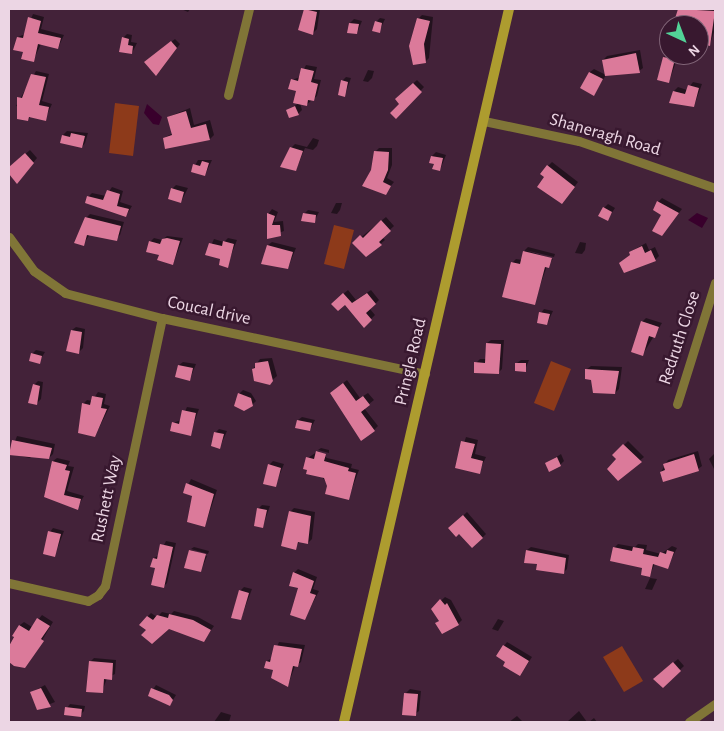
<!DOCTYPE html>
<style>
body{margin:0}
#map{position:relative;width:724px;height:731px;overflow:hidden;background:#432239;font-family:"Alegreya Sans",sans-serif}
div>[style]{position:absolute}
.green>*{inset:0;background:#8d3a1a}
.water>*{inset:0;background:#39002c}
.shadow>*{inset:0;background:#0007}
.building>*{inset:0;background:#db7a9a}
.street>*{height:9px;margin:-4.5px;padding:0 4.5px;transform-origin:4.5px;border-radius:4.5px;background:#807537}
.secondary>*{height:10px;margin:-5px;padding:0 5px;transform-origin:5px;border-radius:5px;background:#ad9c2f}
span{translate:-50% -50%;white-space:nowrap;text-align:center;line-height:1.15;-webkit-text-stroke:5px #38182f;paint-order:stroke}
.street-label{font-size:18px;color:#ecd6e4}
.frame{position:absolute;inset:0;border:10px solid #ecd6e4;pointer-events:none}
.north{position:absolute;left:659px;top:15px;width:50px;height:50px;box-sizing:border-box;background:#38182f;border:1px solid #806477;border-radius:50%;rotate:137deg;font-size:14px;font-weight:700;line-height:20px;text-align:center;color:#ecd6e4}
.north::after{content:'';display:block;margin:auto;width:18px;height:22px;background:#52d397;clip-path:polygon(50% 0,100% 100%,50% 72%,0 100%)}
</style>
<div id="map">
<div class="green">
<i style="clip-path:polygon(115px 103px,139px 106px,133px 156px,109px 153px)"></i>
<i style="clip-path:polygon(334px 225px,354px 230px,344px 269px,324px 264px)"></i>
<i style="clip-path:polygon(551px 361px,571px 369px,554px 411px,534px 403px)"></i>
<i style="clip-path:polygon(622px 646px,643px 681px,624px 692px,603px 657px)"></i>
</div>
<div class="water">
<i style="clip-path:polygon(147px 104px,162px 117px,159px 125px,153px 124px,144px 113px)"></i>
<i style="clip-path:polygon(697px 213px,708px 218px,702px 228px,688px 220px)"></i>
</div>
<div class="shadow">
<i style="clip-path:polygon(181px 9px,190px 9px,188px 12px)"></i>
<i style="clip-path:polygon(320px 9px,317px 29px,313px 33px,305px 10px)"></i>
<i style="clip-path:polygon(680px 9px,715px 10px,715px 29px,710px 44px,699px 41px,699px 25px,675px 25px)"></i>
<i style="clip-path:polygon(33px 14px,44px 17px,41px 29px,64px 35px,58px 48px,41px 44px,33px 61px,18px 37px,25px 34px)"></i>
<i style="clip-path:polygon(422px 15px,433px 17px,429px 58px,425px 62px,418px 19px)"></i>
<i style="clip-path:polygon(380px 18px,385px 19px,379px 32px,376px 22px)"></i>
<i style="clip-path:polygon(354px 19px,362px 21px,357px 33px,350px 23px)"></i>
<i style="clip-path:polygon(127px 34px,132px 35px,131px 42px,137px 43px,132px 53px,123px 38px)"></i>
<i style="clip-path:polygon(175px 39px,180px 44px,160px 71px,145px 62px)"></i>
<i style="clip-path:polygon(640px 50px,643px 68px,639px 71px,603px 60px,607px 56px)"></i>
<i style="clip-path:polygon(668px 53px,678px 56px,669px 82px,664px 57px)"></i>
<i style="clip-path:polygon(306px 65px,317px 67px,314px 79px,321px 80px,317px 96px,306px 105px,300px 103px,302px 110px,298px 114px,288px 110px,299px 103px,298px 90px,292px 80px,300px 77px)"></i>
<i style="clip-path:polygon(594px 69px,606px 75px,594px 94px,590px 72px)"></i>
<i style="clip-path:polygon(368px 70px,374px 71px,372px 78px,368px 82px,363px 81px)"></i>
<i style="clip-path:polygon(36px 71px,49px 74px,42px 101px,52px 104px,45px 119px,31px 116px,28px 120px,21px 107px,16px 106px)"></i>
<i style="clip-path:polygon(346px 77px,351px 78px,345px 95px,342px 81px)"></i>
<i style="clip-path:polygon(417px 80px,424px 87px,396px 117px,401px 104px,396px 99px)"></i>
<i style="clip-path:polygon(693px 82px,702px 84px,694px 106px,674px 91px,678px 87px,687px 90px)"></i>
<i style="clip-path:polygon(190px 108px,194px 125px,210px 120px,214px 135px,210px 139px,166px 147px,164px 138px,173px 133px,168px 117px)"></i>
<i style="clip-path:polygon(67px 131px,88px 133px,85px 143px,82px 147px,63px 135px)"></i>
<i style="clip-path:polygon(313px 138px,319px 140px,317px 146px,313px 150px,305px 148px,296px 170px,291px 148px,295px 144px,307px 147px)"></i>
<i style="clip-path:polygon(379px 148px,392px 148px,392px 165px,387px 178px,394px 182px,385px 193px,372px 170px,375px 152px)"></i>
<i style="clip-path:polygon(30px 150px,37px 158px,17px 182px,9px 168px)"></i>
<i style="clip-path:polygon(436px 152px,446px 155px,440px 170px,432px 156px)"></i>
<i style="clip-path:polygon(198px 160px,212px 160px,205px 175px,192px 171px)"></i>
<i style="clip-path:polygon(552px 162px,578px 182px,566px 198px,548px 166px)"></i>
<i style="clip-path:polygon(176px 185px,188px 188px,181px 202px,172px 189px)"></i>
<i style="clip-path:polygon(112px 187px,123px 191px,120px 202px,132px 206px,126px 216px,88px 197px,92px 193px,106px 196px)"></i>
<i style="clip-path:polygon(662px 198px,682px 209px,665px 231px,658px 202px)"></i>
<i style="clip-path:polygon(336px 203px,342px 203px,340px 210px,337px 214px,331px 213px)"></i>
<i style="clip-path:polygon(608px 204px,615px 208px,608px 219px,604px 208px)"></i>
<i style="clip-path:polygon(272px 209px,278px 212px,274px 222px,283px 221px,284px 231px,268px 237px,269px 213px)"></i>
<i style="clip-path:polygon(308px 210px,319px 212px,314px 222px,304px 214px)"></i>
<i style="clip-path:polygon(90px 214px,124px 222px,120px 235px,116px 239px,90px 234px,83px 245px,86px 218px)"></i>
<i style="clip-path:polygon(386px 217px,394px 226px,382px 237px,385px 240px,366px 256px,354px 243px)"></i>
<i style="clip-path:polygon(167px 236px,183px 238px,173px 264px,150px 242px,154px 238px,162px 240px)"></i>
<i style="clip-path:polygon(228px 238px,237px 240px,227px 266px,222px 258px,207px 254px,214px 239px,224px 242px)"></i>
<i style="clip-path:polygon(272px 242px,296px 248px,288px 268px,268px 245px)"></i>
<i style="clip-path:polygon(580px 242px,586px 243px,585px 250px,582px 254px,575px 253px)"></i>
<i style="clip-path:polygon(646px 243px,649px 250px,655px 247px,659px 256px,655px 260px,630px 252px)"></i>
<i style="clip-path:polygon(528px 247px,555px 254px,554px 257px,525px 250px)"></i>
<i style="clip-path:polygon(525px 250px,553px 259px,547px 266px,534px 303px,512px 263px,516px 259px,522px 260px)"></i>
<i style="clip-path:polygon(348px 290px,356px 300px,371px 290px,379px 300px,370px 309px,375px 315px,364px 326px,345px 304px,336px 300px)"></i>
<i style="clip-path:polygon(544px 309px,553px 311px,547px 324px,541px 313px)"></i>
<i style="clip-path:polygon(646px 318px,662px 323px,643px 354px,642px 322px)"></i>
<i style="clip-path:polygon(76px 327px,85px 329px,83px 348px,79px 352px,72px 330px)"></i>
<i style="clip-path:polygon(491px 340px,504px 340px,502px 369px,498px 373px,476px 363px,480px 359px,486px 359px,487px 343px)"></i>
<i style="clip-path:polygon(36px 350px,45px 352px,39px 362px,32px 354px)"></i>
<i style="clip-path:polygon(272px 358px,277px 376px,269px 383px,253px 369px,260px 359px)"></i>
<i style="clip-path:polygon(521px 360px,529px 360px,525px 370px,517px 363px)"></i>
<i style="clip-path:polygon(183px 362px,196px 364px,190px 379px,179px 365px)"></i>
<i style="clip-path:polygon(591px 366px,622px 367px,619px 389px,615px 393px,592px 379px,587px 369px)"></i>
<i style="clip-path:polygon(347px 380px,360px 398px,368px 393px,374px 400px,364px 408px,378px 426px,374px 430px,336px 389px)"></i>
<i style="clip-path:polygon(38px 381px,43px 382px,41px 399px,37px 403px,34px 385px)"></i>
<i style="clip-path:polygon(243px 390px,251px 393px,256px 401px,252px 405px,239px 394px)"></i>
<i style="clip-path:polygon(98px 392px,106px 394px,104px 404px,110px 406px,95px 436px,83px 404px,87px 400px,92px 401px)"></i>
<i style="clip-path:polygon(187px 407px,199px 409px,190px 434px,173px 423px,181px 420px)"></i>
<i style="clip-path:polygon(302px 417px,315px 420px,310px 430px,298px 420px)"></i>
<i style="clip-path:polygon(219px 429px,227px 431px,220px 447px,215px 433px)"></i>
<i style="clip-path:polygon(17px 436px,55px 444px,53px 454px,49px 458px,34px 454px,30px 458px,10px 454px)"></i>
<i style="clip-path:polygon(466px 437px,478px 440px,475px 454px,486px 457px,479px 472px,456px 467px)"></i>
<i style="clip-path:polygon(628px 441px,644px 457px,618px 479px,618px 459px,614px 455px)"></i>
<i style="clip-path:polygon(321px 448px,329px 450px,329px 453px,318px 450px)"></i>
<i style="clip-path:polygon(318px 451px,327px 458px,352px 464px,351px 468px,359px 470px,348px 499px,328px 485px,308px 458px)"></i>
<i style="clip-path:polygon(698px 451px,702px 466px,698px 469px,661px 472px,668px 460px)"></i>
<i style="clip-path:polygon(715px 453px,715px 471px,709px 459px)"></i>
<i style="clip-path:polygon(561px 454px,564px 461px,560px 465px,547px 463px)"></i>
<i style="clip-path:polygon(57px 458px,70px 461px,68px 466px,74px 467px,67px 491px,84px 496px,77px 508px,46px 496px,53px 461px)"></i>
<i style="clip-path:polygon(273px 461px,284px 464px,275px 486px,269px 465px)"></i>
<i style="clip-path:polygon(191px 479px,217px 490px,205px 526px,194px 495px,185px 492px)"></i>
<i style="clip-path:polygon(262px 505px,270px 506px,263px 526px,258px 509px)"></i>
<i style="clip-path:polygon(294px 508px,315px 512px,312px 539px,308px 543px,300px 541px,295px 548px,290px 512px)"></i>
<i style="clip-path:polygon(467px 512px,486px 534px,482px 538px,453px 525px)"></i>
<i style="clip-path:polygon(53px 528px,64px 531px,55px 555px,50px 532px)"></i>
<i style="clip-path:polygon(166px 541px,176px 543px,167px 583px,163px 587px,154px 558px,159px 555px)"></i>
<i style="clip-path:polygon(618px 544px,635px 547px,638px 544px,647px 545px,646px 550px,661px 554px,672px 546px,677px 548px,667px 568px,655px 563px,650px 575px,644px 567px,614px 548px)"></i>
<i style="clip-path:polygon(194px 547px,209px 551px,208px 554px,191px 549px)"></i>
<i style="clip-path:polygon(531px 547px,569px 555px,567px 569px,563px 573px,539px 563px,527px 550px)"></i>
<i style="clip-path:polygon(191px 550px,207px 556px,201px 571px,190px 551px)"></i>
<i style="clip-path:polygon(298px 569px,317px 577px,313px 589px,319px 591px,305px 618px,294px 573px)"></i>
<i style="clip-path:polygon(650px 578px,657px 579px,652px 590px,645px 589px)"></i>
<i style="clip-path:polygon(244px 587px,252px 589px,241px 618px,240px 591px)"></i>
<i style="clip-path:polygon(445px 597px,451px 600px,462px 620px,458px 624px,436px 623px,440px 620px,432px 609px)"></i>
<i style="clip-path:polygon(174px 611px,198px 617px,214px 626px,204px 640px,168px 627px,147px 629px,148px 616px,151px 613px,157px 617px,162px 612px,171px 614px)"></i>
<i style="clip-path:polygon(42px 615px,53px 622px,29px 662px,25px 666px,9px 660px,9px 646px,20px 625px,24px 622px,32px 627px)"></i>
<i style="clip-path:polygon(498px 619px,504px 621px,498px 631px,492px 629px)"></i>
<i style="clip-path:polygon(279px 642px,305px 645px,301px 662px,295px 666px,288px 685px,267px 661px,272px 658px)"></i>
<i style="clip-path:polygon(507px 642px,532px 657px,520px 675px,507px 662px,504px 646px)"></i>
<i style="clip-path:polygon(94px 658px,116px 660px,115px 674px,107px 678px,102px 692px,90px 662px)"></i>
<i style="clip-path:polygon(678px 659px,684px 666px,663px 686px,658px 675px)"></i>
<i style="clip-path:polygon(45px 685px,55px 702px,38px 709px,32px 692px)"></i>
<i style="clip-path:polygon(156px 685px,176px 695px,170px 705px,149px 696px)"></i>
<i style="clip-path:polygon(410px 689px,421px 691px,419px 711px,415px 714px,406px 693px)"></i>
<i style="clip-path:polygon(70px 704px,85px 706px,84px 711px,80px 715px,67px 708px)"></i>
<i style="clip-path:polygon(579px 711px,587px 722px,567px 722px)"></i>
<i style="clip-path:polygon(221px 712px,231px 715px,229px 722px,214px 722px)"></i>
<i style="clip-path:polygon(517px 716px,523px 722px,509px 722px)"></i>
<i style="clip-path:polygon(594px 718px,597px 722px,589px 722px)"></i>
</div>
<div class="building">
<i style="clip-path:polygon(304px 9px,317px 12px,313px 35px,298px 30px)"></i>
<i style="clip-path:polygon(678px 9px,715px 11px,710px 46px,699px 43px,699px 25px,673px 25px)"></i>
<i style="clip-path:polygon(28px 17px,41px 21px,38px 33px,61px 38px,58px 49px,38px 44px,34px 62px,21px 59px,23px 52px,13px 50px,17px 37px,23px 38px)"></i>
<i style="clip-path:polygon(417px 18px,430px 21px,424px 44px,426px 63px,413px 65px,409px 46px)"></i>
<i style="clip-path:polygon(375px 21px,382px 23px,380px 33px,372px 31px)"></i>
<i style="clip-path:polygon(349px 23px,359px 24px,357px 34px,347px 33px)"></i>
<i style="clip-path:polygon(122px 37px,129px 39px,128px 45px,133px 46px,132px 54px,119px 52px)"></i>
<i style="clip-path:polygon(171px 41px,177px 48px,156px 76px,144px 62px)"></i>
<i style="clip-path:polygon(636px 53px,640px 73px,605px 76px,602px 60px)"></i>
<i style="clip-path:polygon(663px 57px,675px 59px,669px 83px,657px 80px)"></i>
<i style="clip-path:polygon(301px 68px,314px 71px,311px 82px,318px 84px,314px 101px,308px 100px,307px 106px,293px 103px,296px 91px,288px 89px,291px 79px,298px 81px)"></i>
<i style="clip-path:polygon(589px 72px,603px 79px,594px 96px,580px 88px)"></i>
<i style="clip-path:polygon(31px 74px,46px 77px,39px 105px,49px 107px,46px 121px,29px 117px,28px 121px,17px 119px,17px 97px,22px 98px)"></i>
<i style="clip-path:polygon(341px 80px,348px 82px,345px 97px,338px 95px)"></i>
<i style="clip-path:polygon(413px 83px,422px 92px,396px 119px,390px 113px,399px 104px,395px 99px)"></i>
<i style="clip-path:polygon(688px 85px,699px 88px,694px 107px,669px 103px,673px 91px,685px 94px)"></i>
<i style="clip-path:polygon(295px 106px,299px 115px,289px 118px,286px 110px)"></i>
<i style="clip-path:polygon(186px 111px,191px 128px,206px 124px,210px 140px,165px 149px,163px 138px,172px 135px,167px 117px)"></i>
<i style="clip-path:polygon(71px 133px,85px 136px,82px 148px,60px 143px,62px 135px,70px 137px)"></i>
<i style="clip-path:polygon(290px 147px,303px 151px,296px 171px,280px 167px)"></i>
<i style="clip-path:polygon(374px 151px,389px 152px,388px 170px,383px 182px,391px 186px,386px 195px,362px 186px,371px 170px)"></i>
<i style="clip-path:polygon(25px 153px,34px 163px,17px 184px,9px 174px,9px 167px)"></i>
<i style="clip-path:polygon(431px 156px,443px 158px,440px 171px,432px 169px,434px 164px,429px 163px)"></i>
<i style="clip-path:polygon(202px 161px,209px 163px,205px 176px,191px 172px,193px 164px,200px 166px)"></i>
<i style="clip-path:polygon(547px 165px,575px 187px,562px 204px,537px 187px,544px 177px,540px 174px)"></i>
<i style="clip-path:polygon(171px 188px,184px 192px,181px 203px,168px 199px)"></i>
<i style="clip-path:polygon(107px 190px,120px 194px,117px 206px,129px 209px,126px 217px,85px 203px,87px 196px,103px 200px)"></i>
<i style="clip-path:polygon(657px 201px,679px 213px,662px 236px,652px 231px,661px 215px,653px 210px)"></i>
<i style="clip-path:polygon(603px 207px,612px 212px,608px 221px,598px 216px)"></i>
<i style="clip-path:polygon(267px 213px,275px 216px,272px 225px,280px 225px,281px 236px,267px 239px)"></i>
<i style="clip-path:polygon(303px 213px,316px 215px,315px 223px,301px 221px)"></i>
<i style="clip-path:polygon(85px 217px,121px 226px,117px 241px,87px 235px,84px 246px,74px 243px)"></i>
<i style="clip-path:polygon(381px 220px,391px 231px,379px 242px,382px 245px,366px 257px,352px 243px,360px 235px,363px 238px)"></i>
<i style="clip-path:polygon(167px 238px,180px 241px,173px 265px,157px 260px,159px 255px,146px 252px,149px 241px,160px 244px,162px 239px)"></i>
<i style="clip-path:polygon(223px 241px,234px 244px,228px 268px,219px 265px,220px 259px,205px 255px,209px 243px,222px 246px)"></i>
<i style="clip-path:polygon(267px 245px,293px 252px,288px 269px,261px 264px)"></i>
<i style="clip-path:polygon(642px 246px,645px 253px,651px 250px,656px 261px,624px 273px,619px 263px,630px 255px,629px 252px)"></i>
<i style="clip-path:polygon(523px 251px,552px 258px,549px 268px,545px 267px,535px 305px,502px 297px,511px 262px,520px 264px)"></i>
<i style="clip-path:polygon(343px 293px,352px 303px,367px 293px,376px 304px,366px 313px,372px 320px,364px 328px,345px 305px,338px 311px,331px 304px)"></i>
<i style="clip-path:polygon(539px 312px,550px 314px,547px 325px,537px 323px)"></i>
<i style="clip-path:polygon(641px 321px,659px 327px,655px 338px,649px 336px,643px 356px,631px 352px)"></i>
<i style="clip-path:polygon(71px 330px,82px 332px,79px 354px,66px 351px)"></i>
<i style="clip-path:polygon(486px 343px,501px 344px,499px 374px,474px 373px,474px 362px,485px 363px)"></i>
<i style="clip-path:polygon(31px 353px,42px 356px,40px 364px,29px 361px)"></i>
<i style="clip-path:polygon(268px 361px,273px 381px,270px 385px,254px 381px,252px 369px,255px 368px,255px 363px)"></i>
<i style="clip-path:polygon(515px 363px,526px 363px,526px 372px,515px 371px)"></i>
<i style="clip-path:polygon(178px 365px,193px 368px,190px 381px,175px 377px)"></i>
<i style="clip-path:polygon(585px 369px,619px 371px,615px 394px,593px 393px,591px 380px,585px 379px)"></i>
<i style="clip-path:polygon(343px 383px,356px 401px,363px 396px,370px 405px,361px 412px,375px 431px,361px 441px,330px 393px)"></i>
<i style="clip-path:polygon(33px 384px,40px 386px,37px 405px,28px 403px)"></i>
<i style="clip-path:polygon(238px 393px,251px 398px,253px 406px,244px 411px,234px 406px)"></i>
<i style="clip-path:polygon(92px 396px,103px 398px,101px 408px,107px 409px,95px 437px,78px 433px,82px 403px,90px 405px)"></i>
<i style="clip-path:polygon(182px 410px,196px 413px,191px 436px,170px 431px,172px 422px,179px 424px)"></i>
<i style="clip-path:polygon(297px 420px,312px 423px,310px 431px,295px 428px)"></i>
<i style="clip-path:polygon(214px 432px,224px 434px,220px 449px,211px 446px)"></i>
<i style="clip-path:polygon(12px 440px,52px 448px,49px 459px,9px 455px)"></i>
<i style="clip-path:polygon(461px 441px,475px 444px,471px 458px,483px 461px,480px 474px,455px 468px)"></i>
<i style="clip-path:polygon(623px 444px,642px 462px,618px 481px,607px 469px,616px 459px,612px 455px)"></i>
<i style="clip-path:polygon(316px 451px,326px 454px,324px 461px,349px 468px,348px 471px,356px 473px,349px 500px,325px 494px,327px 486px,324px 478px,306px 474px,307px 470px,303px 469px,306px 457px,314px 459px)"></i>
<i style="clip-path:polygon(694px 454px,699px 471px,663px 482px,660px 472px,665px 470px,663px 464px)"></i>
<i style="clip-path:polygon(557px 457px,561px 466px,549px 472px,545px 463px)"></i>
<i style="clip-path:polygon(52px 461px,67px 465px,65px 470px,70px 471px,64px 495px,81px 499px,78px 510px,44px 497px)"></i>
<i style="clip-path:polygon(268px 464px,281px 468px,276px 487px,263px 484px)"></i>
<i style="clip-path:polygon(186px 483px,214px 494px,205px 527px,187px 522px,192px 496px,183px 493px)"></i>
<i style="clip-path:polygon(257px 508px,267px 510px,263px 528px,254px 526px)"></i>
<i style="clip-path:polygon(289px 511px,311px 516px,308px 544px,298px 542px,296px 550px,281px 546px)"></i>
<i style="clip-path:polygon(463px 515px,483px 538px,472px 548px,459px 534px,456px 537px,448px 528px)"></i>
<i style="clip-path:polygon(48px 531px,61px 534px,55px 557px,43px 554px)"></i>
<i style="clip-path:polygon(160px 544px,173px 547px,164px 588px,151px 585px,155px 568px,150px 567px,153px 558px,157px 559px)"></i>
<i style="clip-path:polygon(613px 547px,632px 551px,633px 547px,644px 549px,643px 554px,658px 557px,660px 552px,666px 554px,667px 550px,674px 552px,668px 569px,653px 564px,650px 577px,641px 575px,642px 568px,610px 561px)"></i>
<i style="clip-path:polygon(189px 550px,206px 554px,201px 572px,184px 568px)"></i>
<i style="clip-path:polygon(526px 550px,566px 558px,564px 574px,536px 570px,537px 564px,524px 563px)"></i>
<i style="clip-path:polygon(293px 572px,314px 581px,310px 593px,316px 595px,305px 620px,290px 615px,298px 588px,289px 586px)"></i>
<i style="clip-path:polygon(239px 590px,249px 593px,241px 620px,231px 618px)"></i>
<i style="clip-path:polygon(440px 599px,445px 605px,447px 603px,459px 625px,442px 634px,435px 623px,439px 621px,431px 609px)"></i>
<i style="clip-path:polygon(169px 614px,193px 620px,211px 630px,204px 642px,169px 629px,152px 644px,141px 635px,146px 630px,139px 625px,147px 616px,153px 620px,157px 615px,168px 618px)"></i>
<i style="clip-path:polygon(37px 618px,50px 626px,41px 639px,44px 641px,25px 668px,14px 666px,9px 662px,9px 646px,14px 637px,12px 636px,19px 625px,29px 631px)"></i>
<i style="clip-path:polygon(274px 645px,302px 649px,298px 667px,293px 666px,288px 687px,271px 678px,273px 670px,264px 668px,266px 661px,270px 662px)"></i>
<i style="clip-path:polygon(503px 645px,529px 661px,520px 676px,503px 666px,505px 662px,496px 656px)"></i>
<i style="clip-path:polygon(89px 661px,113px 663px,112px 680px,104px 679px,103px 693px,86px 692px)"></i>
<i style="clip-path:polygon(673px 662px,681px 671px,663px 688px,653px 679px)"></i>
<i style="clip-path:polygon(41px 688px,51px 707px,37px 710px,30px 692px)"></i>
<i style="clip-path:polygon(151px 688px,169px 695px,173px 700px,170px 706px,148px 696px)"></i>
<i style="clip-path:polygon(404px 693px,418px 694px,416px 716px,402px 715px)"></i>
<i style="clip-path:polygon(65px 707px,82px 709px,81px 717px,64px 715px)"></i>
</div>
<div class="street">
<i style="left:228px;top:95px;width:89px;rotate:-76.3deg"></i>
<i style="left:484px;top:121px;width:97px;rotate:11.9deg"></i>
<i style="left:579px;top:141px;width:144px;rotate:19.1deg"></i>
<i style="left:9px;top:237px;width:42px;rotate:53.7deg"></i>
<i style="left:34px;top:271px;width:38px;rotate:35deg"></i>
<i style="left:65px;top:293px;width:100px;rotate:14.5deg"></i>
<i style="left:162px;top:318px;width:269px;rotate:12deg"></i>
<i style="left:677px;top:404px;width:127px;rotate:-72.6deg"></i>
<i style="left:9px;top:583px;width:81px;rotate:12.8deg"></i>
<i style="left:88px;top:601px;width:12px;rotate:-31deg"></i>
<i style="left:98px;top:595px;width:11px;rotate:-52deg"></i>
<i style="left:105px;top:586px;width:274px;rotate:-78deg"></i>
<i style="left:689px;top:722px;width:32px;rotate:-35deg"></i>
</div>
<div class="secondary">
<i style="left:344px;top:722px;width:732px;rotate:-76.97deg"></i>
</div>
<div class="street-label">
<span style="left:605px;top:135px;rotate:16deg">Shaneragh Road</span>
<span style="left:209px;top:311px;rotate:12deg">Coucal drive</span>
<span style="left:680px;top:338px;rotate:-72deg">Redruth Close</span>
<span style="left:411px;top:362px;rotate:-77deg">Pringle Road</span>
<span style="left:107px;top:499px;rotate:-78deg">Rushett Way</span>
</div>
<div class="frame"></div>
<div class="north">N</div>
</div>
